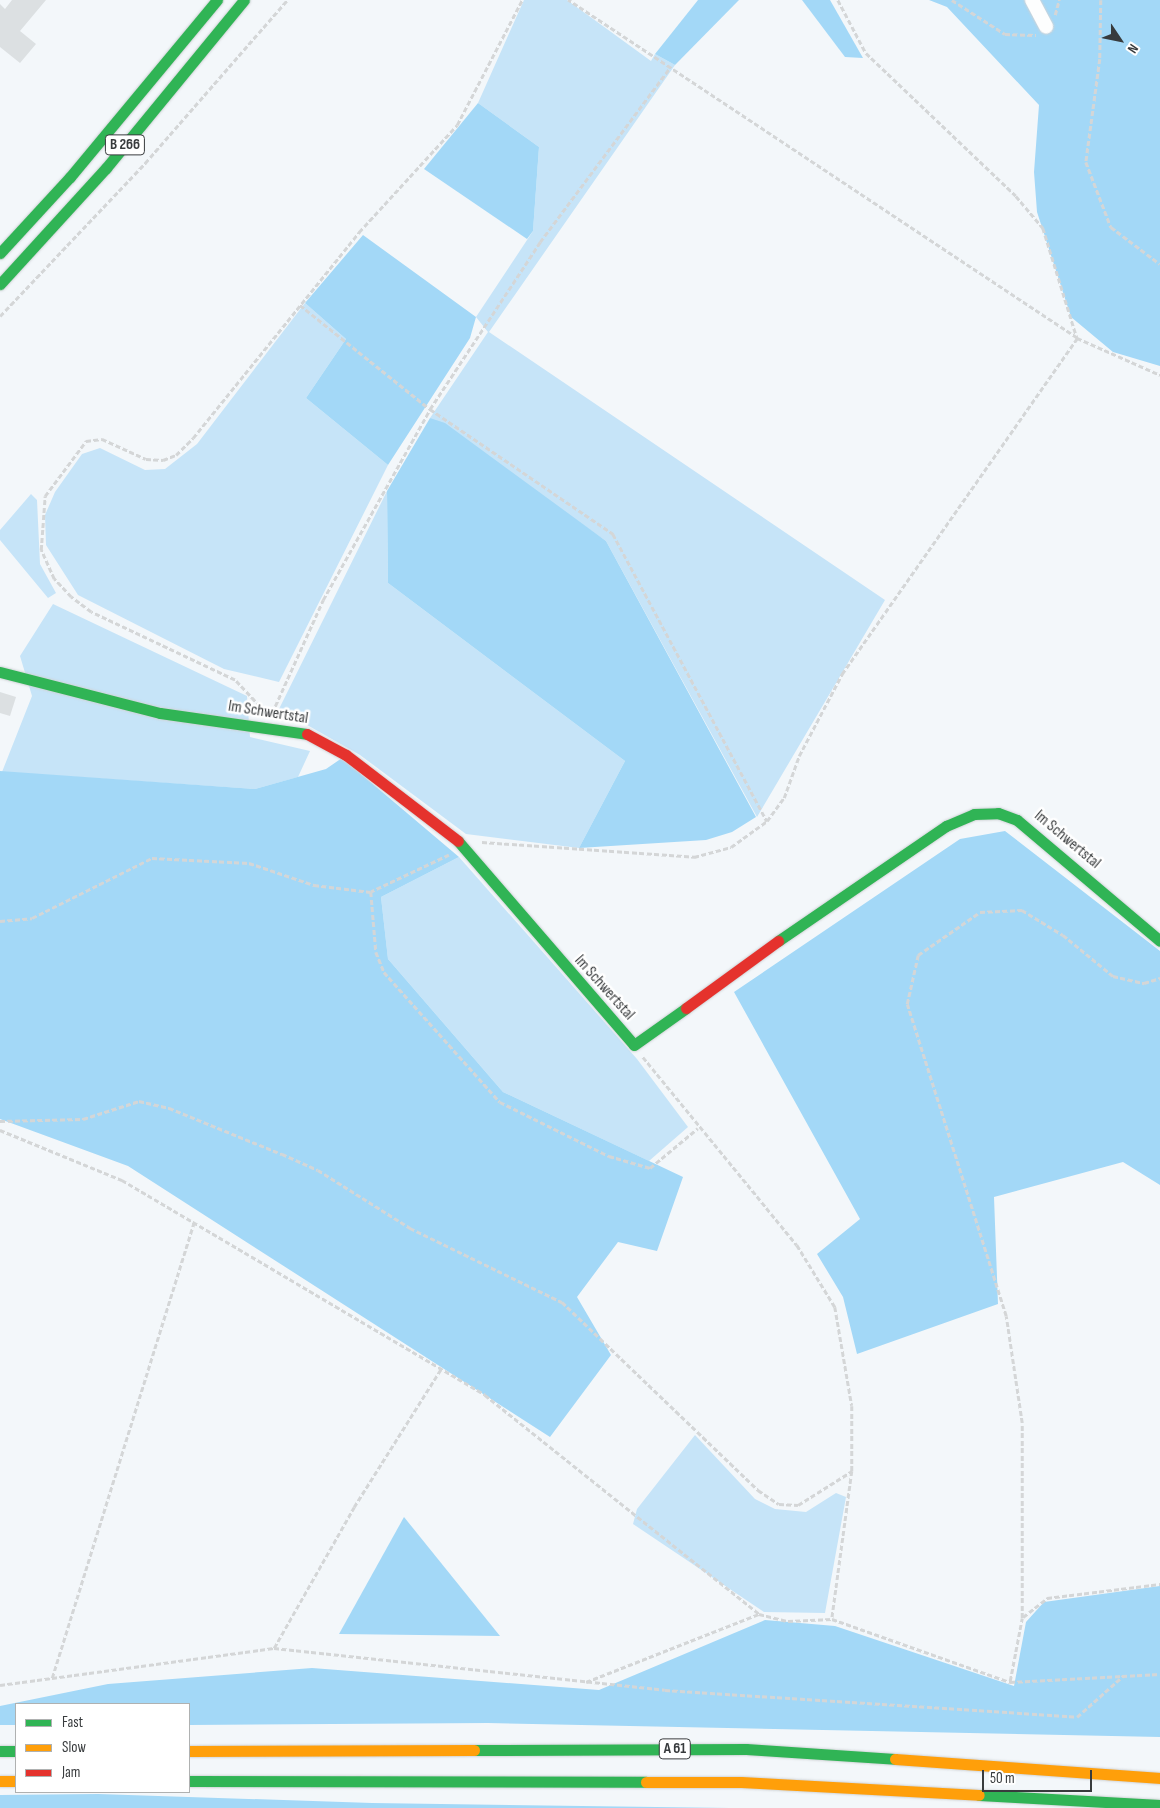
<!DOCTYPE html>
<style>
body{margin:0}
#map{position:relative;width:1160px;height:1808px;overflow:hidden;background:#f3f7fa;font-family:"Sofia Sans Condensed",sans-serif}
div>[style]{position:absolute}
.green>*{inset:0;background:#c6e4f8}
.forest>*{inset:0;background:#a3d8f7}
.building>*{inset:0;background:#dce0e2}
.path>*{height:2.5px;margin-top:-1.25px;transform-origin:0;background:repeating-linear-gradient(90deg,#d4d6d7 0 5px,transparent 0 7.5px)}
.roads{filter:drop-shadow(0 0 1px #d0d3d6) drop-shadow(0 0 1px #d0d3d6)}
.street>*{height:14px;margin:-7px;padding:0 7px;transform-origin:7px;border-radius:7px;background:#fdfefe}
.fast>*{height:11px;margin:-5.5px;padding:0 5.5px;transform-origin:5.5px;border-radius:5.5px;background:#30b455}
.slow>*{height:11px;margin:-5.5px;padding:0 5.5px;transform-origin:5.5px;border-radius:5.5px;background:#ff9f0a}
.jam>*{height:11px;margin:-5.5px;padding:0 5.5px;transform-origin:5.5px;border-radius:5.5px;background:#e5322d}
span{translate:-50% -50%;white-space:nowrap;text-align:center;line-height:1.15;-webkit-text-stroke:5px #fff;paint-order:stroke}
.shield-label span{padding:1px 4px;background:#fff;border:1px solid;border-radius:4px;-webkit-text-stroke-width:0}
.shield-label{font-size:15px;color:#383b3d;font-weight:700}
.street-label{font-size:16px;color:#383b3d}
.legend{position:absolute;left:15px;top:1703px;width:175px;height:90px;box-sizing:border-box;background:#fff;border:1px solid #afb1b1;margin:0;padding:6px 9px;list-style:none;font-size:15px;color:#383b3d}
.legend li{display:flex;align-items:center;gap:10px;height:25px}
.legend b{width:25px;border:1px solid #afb1b1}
.north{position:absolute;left:1095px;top:15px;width:50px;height:50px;-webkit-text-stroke:4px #fff;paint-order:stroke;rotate:124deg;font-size:14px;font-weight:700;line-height:20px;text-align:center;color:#383b3d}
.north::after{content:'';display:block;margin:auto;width:18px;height:22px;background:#383b3d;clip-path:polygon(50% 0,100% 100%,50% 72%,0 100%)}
.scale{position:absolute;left:982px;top:1770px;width:110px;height:22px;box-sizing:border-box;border:2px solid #383b3d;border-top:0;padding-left:6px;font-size:15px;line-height:18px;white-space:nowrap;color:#383b3d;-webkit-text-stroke:4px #fff;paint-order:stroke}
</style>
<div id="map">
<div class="green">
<i style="clip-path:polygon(524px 0,567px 0,651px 61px,655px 54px,675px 65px,489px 332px,885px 600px,757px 817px,606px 541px,430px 418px,488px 332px,476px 317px,533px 231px,539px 147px,478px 103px)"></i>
<i style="clip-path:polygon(305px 303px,346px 339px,306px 398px,388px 465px,279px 682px,224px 669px,78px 595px,46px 545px,45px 515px,55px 492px,82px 454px,100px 448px,145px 470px,165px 469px,197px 444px)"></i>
<i style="clip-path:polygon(387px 491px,388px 583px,625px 761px,579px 848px,466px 834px,360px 755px,279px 709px)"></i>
<i style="clip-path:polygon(31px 494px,37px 500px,40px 564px,56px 593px,48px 598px,0 540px,0 530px)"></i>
<i style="clip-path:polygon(53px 604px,247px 696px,250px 737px,310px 751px,298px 777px,255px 789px,2px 772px,32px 696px,20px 656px)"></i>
<i style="clip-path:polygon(459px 857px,637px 1059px,688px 1127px,649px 1161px,503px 1092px,388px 959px,381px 897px)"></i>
<i style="clip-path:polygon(695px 1435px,755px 1499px,775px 1509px,806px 1512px,836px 1493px,846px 1497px,825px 1613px,764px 1612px,633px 1524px,637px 1509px)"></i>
</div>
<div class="forest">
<i style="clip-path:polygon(698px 0,739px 0,675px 65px,655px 54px)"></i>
<i style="clip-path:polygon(802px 0,830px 0,863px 58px,845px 57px)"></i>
<i style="clip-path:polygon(929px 0,1160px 0,1160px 366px,1113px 352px,1071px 317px,1037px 212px,1034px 172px,1039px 105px,947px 7px)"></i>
<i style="clip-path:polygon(478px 103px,539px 147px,533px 231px,527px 239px,424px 169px)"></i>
<i style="clip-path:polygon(363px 235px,476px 317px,470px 338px,388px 465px,306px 398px,346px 339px,305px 303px)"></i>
<i style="clip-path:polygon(430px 418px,445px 423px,606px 541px,756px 817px,732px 832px,706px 840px,579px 848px,625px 761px,388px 583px,387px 491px)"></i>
<i style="clip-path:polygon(342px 758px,459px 857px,381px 897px,388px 959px,503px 1092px,683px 1177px,657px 1251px,618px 1242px,577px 1297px,611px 1355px,550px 1437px,128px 1166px,0 1119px,0 771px,255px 789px,326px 769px)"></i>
<i style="clip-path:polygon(1005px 831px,1160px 951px,1160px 1185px,1123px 1162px,994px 1197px,998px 1304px,857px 1354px,843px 1297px,817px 1254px,860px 1219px,734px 992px,960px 839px)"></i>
<i style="clip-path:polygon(404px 1517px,500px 1636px,339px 1634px)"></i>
<i style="clip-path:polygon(1160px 1586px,1160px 1737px,488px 1723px,189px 1725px,189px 1704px,16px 1704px,16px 1725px,0 1725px,0 1706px,108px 1684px,312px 1668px,599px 1690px,765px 1620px,835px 1626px,1014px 1686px,1026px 1622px,1044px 1602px)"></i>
<i style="clip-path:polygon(98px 1794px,372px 1803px,730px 1808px,0 1808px,0 1795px)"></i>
</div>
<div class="building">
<i style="clip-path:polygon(12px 0,46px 0,20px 31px,36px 44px,20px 63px,0 47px,0 4px,5px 9px)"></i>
<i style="clip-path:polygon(0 692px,16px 697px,10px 716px,0 713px)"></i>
</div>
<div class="path">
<i style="left:838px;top:0;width:60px;rotate:62.2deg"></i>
<i style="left:866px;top:53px;width:207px;rotate:43.6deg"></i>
<i style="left:1016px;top:196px;width:42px;rotate:49.8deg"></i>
<i style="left:1043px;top:228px;width:115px;rotate:72.8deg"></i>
<i style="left:1077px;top:338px;width:91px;rotate:24deg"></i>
<i style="left:952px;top:0;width:63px;rotate:32.7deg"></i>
<i style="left:1005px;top:34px;width:31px;rotate:2deg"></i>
<i style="left:1101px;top:0;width:59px;rotate:91deg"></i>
<i style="left:1100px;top:59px;width:104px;rotate:97.7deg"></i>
<i style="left:1086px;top:162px;width:70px;rotate:69deg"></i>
<i style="left:1111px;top:227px;width:61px;rotate:37.1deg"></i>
<i style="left:1055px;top:15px;width:16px;rotate:-75deg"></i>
<i style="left:300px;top:305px;width:166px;rotate:38.7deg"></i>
<i style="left:430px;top:409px;width:222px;rotate:34.3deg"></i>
<i style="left:613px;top:534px;width:326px;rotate:61.8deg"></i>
<i style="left:0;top:316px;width:211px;rotate:-46.5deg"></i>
<i style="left:145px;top:163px;width:216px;rotate:-48.9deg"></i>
<i style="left:265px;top:712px;width:44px;rotate:-133.2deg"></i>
<i style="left:235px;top:680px;width:159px;rotate:-154.7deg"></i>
<i style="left:91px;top:612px;width:25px;rotate:-143deg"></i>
<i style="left:71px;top:597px;width:25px;rotate:-133deg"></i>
<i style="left:54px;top:579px;width:32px;rotate:-114deg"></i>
<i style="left:41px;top:550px;width:54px;rotate:-85.8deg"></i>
<i style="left:45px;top:496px;width:69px;rotate:-53.3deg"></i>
<i style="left:86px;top:441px;width:16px;rotate:-7deg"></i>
<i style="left:102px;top:439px;width:48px;rotate:24.4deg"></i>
<i style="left:146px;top:459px;width:17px;rotate:3deg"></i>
<i style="left:163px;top:460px;width:14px;rotate:-21deg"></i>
<i style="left:176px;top:455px;width:24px;rotate:-45deg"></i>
<i style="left:193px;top:438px;width:265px;rotate:-51.1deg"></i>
<i style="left:359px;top:232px;width:145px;rotate:-47.5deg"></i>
<i style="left:457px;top:125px;width:141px;rotate:-62.5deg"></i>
<i style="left:272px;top:713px;width:124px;rotate:-65.7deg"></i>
<i style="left:323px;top:600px;width:219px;rotate:-60.7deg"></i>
<i style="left:430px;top:409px;width:200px;rotate:-56.6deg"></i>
<i style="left:540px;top:242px;width:216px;rotate:-53.3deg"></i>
<i style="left:482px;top:842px;width:213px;rotate:4deg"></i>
<i style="left:694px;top:857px;width:38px;rotate:-15deg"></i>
<i style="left:731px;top:847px;width:44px;rotate:-35.8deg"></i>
<i style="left:767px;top:821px;width:29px;rotate:-54deg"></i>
<i style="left:784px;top:798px;width:45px;rotate:-70.3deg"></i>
<i style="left:799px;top:756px;width:93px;rotate:-62.3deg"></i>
<i style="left:842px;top:674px;width:410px;rotate:-55deg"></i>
<i style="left:1077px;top:338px;width:611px;rotate:-146.41deg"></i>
<i style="left:449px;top:855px;width:86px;rotate:154.6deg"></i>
<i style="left:371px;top:892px;width:60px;rotate:85.2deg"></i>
<i style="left:376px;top:952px;width:22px;rotate:68deg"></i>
<i style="left:384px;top:972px;width:174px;rotate:48.3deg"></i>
<i style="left:500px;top:1102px;width:122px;rotate:26.4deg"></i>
<i style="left:609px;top:1156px;width:43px;rotate:16.3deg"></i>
<i style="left:650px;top:1168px;width:62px;rotate:-39.8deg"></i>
<i style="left:0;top:921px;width:32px;rotate:-5deg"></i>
<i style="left:32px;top:918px;width:134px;rotate:-26.6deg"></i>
<i style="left:152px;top:858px;width:97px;rotate:3deg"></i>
<i style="left:249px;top:863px;width:69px;rotate:18.7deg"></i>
<i style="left:314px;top:885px;width:57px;rotate:7deg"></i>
<i style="left:643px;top:1057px;width:243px;rotate:50.7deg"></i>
<i style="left:797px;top:1245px;width:73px;rotate:58.5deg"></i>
<i style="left:835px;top:1307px;width:100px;rotate:80.3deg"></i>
<i style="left:852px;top:1406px;width:65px;rotate:90deg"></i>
<i style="left:852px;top:1471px;width:149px;rotate:97.7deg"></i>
<i style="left:0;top:1121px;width:83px;rotate:-1.4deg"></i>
<i style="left:83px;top:1119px;width:59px;rotate:-17.8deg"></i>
<i style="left:139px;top:1101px;width:31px;rotate:13deg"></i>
<i style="left:169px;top:1108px;width:122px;rotate:22.2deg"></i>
<i style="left:282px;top:1154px;width:39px;rotate:24deg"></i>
<i style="left:318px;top:1170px;width:109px;rotate:32.2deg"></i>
<i style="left:410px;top:1228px;width:169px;rotate:26deg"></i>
<i style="left:562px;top:1302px;width:272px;rotate:43.8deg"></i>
<i style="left:758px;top:1490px;width:25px;rotate:34deg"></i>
<i style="left:779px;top:1504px;width:19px;rotate:3deg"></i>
<i style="left:798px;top:1505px;width:64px;rotate:-32.2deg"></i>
<i style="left:0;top:1130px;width:132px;rotate:22.3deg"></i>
<i style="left:122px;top:1180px;width:422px;rotate:30.6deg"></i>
<i style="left:485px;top:1395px;width:351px;rotate:38.6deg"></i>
<i style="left:759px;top:1614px;width:30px;rotate:14deg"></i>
<i style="left:788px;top:1621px;width:44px;rotate:-2.6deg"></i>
<i style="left:832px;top:1619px;width:189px;rotate:19.5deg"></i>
<i style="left:1010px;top:1682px;width:150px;rotate:-3.1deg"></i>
<i style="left:1023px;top:1617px;width:31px;rotate:-38deg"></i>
<i style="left:1047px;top:1598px;width:114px;rotate:-7.1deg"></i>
<i style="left:274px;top:1648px;width:162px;rotate:-60.4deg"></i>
<i style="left:354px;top:1507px;width:163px;rotate:-57.8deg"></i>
<i style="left:52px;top:1678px;width:478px;rotate:-72.7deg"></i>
<i style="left:1010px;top:1681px;width:64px;rotate:-79.2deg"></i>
<i style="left:1022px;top:1618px;width:195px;rotate:-90deg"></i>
<i style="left:1022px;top:1423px;width:108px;rotate:-98.5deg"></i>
<i style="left:1006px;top:1316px;width:327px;rotate:-107.6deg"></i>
<i style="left:907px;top:1004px;width:50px;rotate:-77.3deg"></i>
<i style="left:918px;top:955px;width:75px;rotate:-34.7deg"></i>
<i style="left:980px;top:912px;width:42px;rotate:-2.7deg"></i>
<i style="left:1022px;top:910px;width:48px;rotate:31.4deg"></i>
<i style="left:1063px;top:935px;width:65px;rotate:39.4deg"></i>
<i style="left:1113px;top:976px;width:32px;rotate:13deg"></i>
<i style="left:1144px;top:983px;width:17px;rotate:-17deg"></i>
<i style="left:586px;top:1682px;width:186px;rotate:-21.5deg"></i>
<i style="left:0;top:1685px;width:276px;rotate:-7.7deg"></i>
<i style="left:274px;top:1648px;width:393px;rotate:6.1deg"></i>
<i style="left:665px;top:1690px;width:413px;rotate:3.7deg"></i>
<i style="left:1077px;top:1717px;width:62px;rotate:-41.7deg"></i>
</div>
<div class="roads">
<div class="street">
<i style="left:1032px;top:0;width:30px;rotate:62deg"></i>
</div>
<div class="fast">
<i style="left:0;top:253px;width:103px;rotate:-47.4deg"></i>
<i style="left:70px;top:177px;width:230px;rotate:-50.3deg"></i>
<i style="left:0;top:284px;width:157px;rotate:-47.6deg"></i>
<i style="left:106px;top:168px;width:217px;rotate:-50.6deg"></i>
<i style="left:0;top:672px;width:165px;rotate:14.4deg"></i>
<i style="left:160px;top:713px;width:148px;rotate:8.1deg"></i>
<i style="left:458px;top:841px;width:269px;rotate:49.2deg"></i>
<i style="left:634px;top:1045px;width:64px;rotate:-35.4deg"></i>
<i style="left:778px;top:941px;width:204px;rotate:-34.4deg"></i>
<i style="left:946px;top:826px;width:30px;rotate:-23deg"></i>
<i style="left:974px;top:814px;width:24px;rotate:-2deg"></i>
<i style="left:998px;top:813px;width:20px;rotate:20deg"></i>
<i style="left:1017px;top:820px;width:187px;rotate:40.2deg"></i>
<i style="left:474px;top:1750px;width:272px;rotate:-0.2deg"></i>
<i style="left:746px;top:1749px;width:149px;rotate:3.8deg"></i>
<i style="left:0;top:1751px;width:16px"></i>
<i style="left:189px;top:1781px;width:457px;rotate:0.1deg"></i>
<i style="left:979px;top:1795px;width:181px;rotate:3.2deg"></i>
</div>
<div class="slow">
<i style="left:189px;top:1751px;width:285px;rotate:-0.2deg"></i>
<i style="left:895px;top:1759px;width:266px;rotate:4.1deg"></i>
<i style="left:0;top:1781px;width:16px"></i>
<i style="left:646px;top:1782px;width:95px"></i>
<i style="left:741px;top:1782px;width:238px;rotate:3.1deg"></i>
</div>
<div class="jam">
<i style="left:307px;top:734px;width:44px;rotate:28.3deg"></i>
<i style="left:346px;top:755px;width:141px;rotate:37.5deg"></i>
<i style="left:686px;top:1008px;width:114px;rotate:-36.1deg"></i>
</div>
</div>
<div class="shield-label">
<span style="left:125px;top:145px">B 266</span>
<span style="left:675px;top:1749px">A 61</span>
</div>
<div class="street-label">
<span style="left:268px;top:713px;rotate:9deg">Im Schwertstal</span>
<span style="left:1067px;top:840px;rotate:40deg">Im Schwertstal</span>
<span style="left:604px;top:988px;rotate:48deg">Im Schwertstal</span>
</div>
<ul class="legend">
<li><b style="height:6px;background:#30b455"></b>Fast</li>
<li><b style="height:6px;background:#ff9f0a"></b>Slow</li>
<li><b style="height:6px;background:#e5322d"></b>Jam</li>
</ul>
<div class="north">N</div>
<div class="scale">50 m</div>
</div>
